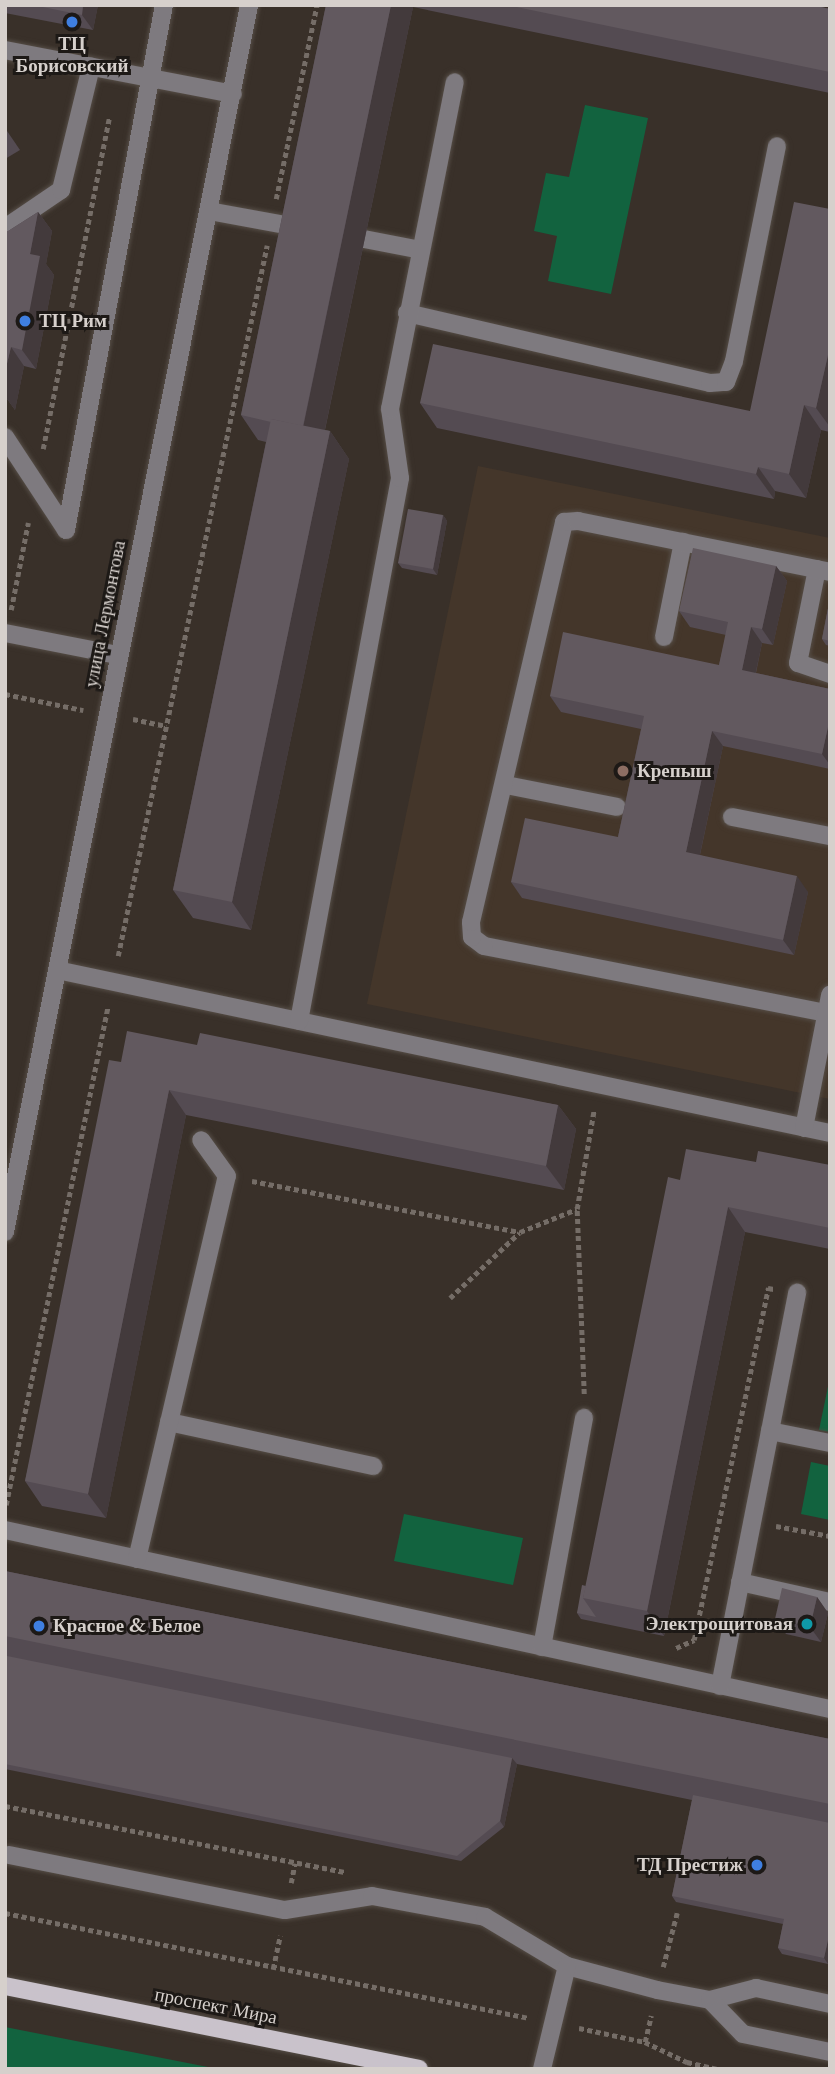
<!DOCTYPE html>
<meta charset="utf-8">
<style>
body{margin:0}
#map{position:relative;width:835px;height:2074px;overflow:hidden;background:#393029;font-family:"Libre Baskerville",serif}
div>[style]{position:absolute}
.built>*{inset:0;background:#44362a}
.green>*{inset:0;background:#12633f}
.path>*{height:4.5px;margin-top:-2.25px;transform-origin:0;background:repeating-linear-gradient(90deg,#756d67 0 5px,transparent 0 8.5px)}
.roads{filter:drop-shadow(0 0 2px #554d46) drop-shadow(0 0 2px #554d46)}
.minor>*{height:18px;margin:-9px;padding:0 9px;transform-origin:9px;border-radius:9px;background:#7e7a7f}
.major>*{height:18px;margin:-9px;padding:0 9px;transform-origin:9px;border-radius:9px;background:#c9c2cb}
.wall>*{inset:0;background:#544b52}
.shaded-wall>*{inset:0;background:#433a3c}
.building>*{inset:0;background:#62595f}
.dots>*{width:19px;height:19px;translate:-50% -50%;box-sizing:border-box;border:4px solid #1d1916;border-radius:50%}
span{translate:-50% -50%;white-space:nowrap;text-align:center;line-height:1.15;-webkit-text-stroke:6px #1d1916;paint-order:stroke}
.poi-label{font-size:19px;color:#d6d0cc;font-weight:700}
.left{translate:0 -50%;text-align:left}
.right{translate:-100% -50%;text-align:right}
.street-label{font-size:19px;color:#d6d0cc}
.frame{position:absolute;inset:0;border:7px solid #d6d0cc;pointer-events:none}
</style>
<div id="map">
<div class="built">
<i style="clip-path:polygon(478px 466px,830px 538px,830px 1099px,367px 1004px)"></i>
</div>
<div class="green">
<i style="clip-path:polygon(585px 105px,648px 118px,611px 294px,548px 281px,557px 236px,534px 231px,546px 173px,569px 177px)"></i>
<i style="clip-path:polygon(830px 1377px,830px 1432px,819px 1430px)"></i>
<i style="clip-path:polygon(811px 1462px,830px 1466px,830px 1520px,801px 1514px)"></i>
<i style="clip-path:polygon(404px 1514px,523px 1538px,513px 1585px,394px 1561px)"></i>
<i style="clip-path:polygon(5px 2027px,218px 2069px,5px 2069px)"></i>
</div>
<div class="path">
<i style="left:276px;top:199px;width:198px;rotate:-78.1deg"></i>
<i style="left:43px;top:449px;width:338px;rotate:-78.7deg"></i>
<i style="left:11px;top:610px;width:89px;rotate:-78.9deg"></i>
<i style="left:5px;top:694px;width:80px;rotate:11.6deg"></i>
<i style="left:133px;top:719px;width:34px;rotate:12deg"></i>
<i style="left:118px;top:956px;width:726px;rotate:-78.16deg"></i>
<i style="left:252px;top:1181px;width:273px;rotate:10.8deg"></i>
<i style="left:520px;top:1232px;width:61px;rotate:-22deg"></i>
<i style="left:450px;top:1298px;width:95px;rotate:-43.3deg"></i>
<i style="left:584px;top:1394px;width:185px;rotate:-92.2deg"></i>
<i style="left:577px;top:1209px;width:100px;rotate:-80.3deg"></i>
<i style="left:6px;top:1505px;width:509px;rotate:-78.45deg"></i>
<i style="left:776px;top:1526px;width:55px;rotate:10.5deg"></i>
<i style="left:676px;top:1648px;width:20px;rotate:-24deg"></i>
<i style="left:694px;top:1640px;width:360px;rotate:-78.1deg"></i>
<i style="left:768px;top:1288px;width:6px;rotate:9deg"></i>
<i style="left:5px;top:1806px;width:346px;rotate:11deg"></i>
<i style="left:291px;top:1883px;width:20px;rotate:-79deg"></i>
<i style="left:5px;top:1913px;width:534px;rotate:11.33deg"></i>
<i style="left:663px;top:1967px;width:56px;rotate:-75.5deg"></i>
<i style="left:273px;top:1969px;width:34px;rotate:-78deg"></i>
<i style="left:579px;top:2028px;width:67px;rotate:12deg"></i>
<i style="left:645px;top:2042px;width:47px;rotate:25.5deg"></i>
<i style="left:687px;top:2062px;width:32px;rotate:13deg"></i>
<i style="left:645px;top:2042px;width:27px;rotate:-77deg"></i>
</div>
<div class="roads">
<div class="minor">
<i style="left:5px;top:50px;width:232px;rotate:10.9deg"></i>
<i style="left:209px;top:211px;width:95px;rotate:10.4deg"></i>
<i style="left:5px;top:228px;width:68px;rotate:-34.2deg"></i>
<i style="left:61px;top:190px;width:127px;rotate:-76.3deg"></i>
<i style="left:364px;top:239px;width:58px;rotate:10.9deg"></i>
<i style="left:407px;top:313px;width:311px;rotate:13deg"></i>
<i style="left:710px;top:383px;width:16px;rotate:-4deg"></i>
<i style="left:726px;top:382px;width:22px;rotate:-69deg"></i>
<i style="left:734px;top:361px;width:219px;rotate:-78.7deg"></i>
<i style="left:5px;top:437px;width:111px;rotate:56.7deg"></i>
<i style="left:66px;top:530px;width:534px;rotate:-79.43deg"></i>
<i style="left:817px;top:569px;width:96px;rotate:101.4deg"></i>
<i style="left:798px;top:663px;width:34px;rotate:19deg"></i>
<i style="left:5px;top:633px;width:114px;rotate:11.1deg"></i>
<i style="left:664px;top:637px;width:97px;rotate:-78.7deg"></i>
<i style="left:506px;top:785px;width:113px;rotate:11.2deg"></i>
<i style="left:732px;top:817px;width:100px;rotate:11deg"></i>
<i style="left:57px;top:970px;width:790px;rotate:11.91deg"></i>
<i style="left:826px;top:1013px;width:349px;rotate:-168.9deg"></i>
<i style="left:484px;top:946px;width:15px;rotate:-143deg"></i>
<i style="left:472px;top:937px;width:15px;rotate:-94deg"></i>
<i style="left:471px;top:922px;width:411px;rotate:-76.9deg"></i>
<i style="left:564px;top:522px;width:14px;rotate:-4deg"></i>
<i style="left:578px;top:521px;width:257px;rotate:11.4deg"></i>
<i style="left:299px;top:1021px;width:552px;rotate:-79.46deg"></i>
<i style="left:400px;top:478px;width:70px;rotate:-98.2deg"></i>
<i style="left:390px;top:409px;width:333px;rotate:-78.8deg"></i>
<i style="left:804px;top:1128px;width:136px;rotate:-78.9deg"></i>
<i style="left:5px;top:1232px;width:1251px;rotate:-78.75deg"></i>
<i style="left:169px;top:1422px;width:209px;rotate:12.2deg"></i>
<i style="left:770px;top:1431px;width:61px;rotate:11.3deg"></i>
<i style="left:5px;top:1530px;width:844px;rotate:12.24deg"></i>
<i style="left:137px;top:1559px;width:393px;rotate:-76.8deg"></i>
<i style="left:227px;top:1176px;width:44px;rotate:-125.8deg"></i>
<i style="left:740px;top:1582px;width:92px;rotate:12.5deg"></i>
<i style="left:542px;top:1647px;width:233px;rotate:-79.6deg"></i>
<i style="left:720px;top:1686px;width:401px;rotate:-78.9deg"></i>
<i style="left:9px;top:1855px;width:281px;rotate:11.3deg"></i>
<i style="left:285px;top:1910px;width:88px;rotate:-9.1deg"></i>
<i style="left:372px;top:1896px;width:115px;rotate:10.5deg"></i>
<i style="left:485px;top:1917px;width:96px;rotate:30.9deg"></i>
<i style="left:567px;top:1966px;width:93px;rotate:14.9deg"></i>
<i style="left:657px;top:1990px;width:54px;rotate:10.7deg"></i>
<i style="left:710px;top:2000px;width:48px;rotate:-14.6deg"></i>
<i style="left:756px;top:1988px;width:76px;rotate:12.2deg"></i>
<i style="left:710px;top:2000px;width:47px;rotate:45.9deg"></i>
<i style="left:743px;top:2034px;width:89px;rotate:11.7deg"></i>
<i style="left:542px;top:2069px;width:106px;rotate:-76.4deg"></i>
</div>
<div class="major">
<i style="left:5px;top:1986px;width:422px;rotate:11.3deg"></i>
</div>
</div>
<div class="wall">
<i style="clip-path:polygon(5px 5px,98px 5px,93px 30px,5px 13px)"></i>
<i style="clip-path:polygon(326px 5px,812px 5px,830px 9px,830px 93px,413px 7px,325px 430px,330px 431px,349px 459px,251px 930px,193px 918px,173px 890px,266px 442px,258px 440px,241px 415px)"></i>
<i style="clip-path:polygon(5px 128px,20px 150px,5px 159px)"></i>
<i style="clip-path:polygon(830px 209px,830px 432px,821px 430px,806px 498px,775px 491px,774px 499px,437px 428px,420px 403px,750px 411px)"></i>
<i style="clip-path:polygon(38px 212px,52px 231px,46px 264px,54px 275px,36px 369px,24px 366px,15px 410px,5px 396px,5px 233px)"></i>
<i style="clip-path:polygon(443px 515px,447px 521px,437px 575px,402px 568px,398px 563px)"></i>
<i style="clip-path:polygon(776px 566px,787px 581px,773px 645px,762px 643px,756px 673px,830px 689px,830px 769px,723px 746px,700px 855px,808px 892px,794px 955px,522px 898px,511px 882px,618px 837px,641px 729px,561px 712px,550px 696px,719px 665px,726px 635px,690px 627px,679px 611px)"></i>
<i style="clip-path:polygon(830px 598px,830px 646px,826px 645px,822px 639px)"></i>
<i style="clip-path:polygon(197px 1045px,558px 1105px,576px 1129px,564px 1190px,186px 1115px,106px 1518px,42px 1506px,25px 1481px,121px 1062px)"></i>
<i style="clip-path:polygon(756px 1162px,830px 1165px,830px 1249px,745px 1232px,664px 1636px,581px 1619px,577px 1613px,586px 1586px,680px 1180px)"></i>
<i style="clip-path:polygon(5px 1571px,830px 1739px,830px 1957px,828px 1964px,782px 1954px,778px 1948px,783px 1924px,676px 1902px,672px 1896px,692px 1800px,517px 1764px,504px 1827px,461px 1861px,5px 1769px,5px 1666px,7px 1656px,5px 1653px)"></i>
<i style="clip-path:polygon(817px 1597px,828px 1613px,821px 1642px,786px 1634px,775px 1619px)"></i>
</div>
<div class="shaded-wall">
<i style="clip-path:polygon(83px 5px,98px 5px,93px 30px,82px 15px)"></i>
<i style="clip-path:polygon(391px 5px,412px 5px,413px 7px,320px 453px,303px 428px)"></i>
<i style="clip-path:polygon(38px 212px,52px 231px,46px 264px,54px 275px,36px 369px,22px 350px,30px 254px)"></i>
<i style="clip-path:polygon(830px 346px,830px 427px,816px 408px)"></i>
<i style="clip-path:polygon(11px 347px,24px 366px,15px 410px,5px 396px,5px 372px)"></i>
<i style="clip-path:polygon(804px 405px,821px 430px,806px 498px,789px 474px)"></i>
<i style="clip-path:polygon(330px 431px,349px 459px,251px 930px,232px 902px)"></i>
<i style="clip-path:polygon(758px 467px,775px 491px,774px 499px,756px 474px)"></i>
<i style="clip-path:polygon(443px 515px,447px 521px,437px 575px,433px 569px)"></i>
<i style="clip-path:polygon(776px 566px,787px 581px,773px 645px,762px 629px)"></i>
<i style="clip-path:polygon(751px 627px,762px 643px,753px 685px,742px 670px)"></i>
<i style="clip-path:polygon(830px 718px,830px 765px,822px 754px)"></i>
<i style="clip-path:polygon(712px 731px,723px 746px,697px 868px,686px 852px)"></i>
<i style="clip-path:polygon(797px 876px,808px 892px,794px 955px,783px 940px)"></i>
<i style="clip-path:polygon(169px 1090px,186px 1115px,106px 1518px,88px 1494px)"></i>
<i style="clip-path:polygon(558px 1105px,576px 1129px,564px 1190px,546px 1166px)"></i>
<i style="clip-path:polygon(728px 1207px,745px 1232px,664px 1636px,647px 1611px)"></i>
<i style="clip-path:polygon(817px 1597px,828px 1613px,821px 1642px,810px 1627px)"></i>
<i style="clip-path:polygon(512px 1758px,517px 1764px,504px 1827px,500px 1821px)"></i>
<i style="clip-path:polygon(830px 1931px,830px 1957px,828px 1964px,824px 1958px)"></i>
</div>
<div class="building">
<i style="clip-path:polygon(33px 5px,83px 5px,82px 15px)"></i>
<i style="clip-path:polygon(326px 5px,391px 5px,303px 426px,271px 419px,271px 422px,241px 415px)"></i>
<i style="clip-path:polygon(507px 5px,812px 5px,830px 9px,830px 72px)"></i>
<i style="clip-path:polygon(794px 202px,830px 209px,830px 346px,816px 408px,804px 405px,789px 474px,758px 467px,756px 474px,420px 403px,433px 344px,750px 411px)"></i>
<i style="clip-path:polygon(38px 212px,30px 254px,40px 256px,22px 350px,11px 347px,5px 372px,5px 233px)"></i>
<i style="clip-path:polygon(271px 419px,330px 431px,232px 902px,173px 890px)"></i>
<i style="clip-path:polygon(408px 509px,443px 515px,433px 569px,398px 563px)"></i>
<i style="clip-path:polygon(693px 548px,776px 566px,762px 629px,751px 627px,742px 670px,830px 689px,830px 718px,822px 754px,712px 731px,686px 852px,797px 876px,783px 940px,511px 882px,525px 818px,618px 837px,644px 716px,550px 696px,563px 632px,719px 665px,728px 622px,679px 611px)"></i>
<i style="clip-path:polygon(830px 598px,830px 641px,822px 639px)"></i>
<i style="clip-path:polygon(127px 1031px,197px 1045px,200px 1033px,558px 1105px,546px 1166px,169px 1090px,88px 1494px,25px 1481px,109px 1060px,121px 1062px)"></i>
<i style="clip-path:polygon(686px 1149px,756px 1162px,758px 1151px,830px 1165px,830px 1228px,728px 1207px,647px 1611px,583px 1598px,668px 1177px,680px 1180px)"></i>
<i style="clip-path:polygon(5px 1571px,830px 1739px,830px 1804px,5px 1636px)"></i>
<i style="clip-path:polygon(582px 1585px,586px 1586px,583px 1598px,596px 1617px,577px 1613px)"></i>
<i style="clip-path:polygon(782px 1588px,817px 1597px,810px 1627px,775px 1619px)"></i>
<i style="clip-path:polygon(7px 1656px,512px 1758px,500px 1821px,457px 1856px,5px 1764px,5px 1666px)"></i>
<i style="clip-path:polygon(693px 1795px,830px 1823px,830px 1931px,824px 1958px,778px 1948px,784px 1919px,672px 1896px)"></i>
</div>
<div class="dots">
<i style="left:72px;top:22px;background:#3f7fe0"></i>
<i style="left:25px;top:321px;background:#3f7fe0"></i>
<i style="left:623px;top:771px;background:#8d6e63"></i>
<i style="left:807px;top:1624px;background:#0f9aa8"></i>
<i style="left:39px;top:1626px;background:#3f7fe0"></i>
<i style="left:757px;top:1865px;background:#3f7fe0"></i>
</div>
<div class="poi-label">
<span style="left:72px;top:55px">ТЦ<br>Борисовский</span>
<span class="left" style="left:39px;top:321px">ТЦ Рим</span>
<span class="left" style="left:637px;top:771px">Крепыш</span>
<span class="right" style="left:793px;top:1624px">Электрощитовая</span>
<span class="left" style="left:53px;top:1626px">Красное &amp; Белое</span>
<span class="right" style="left:743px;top:1865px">ТД Престиж</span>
</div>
<div class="street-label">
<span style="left:105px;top:614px;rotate:-79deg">улица Лермонтова</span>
<span style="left:216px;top:2006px;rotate:11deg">проспект Мира</span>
</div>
<div class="frame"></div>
</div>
